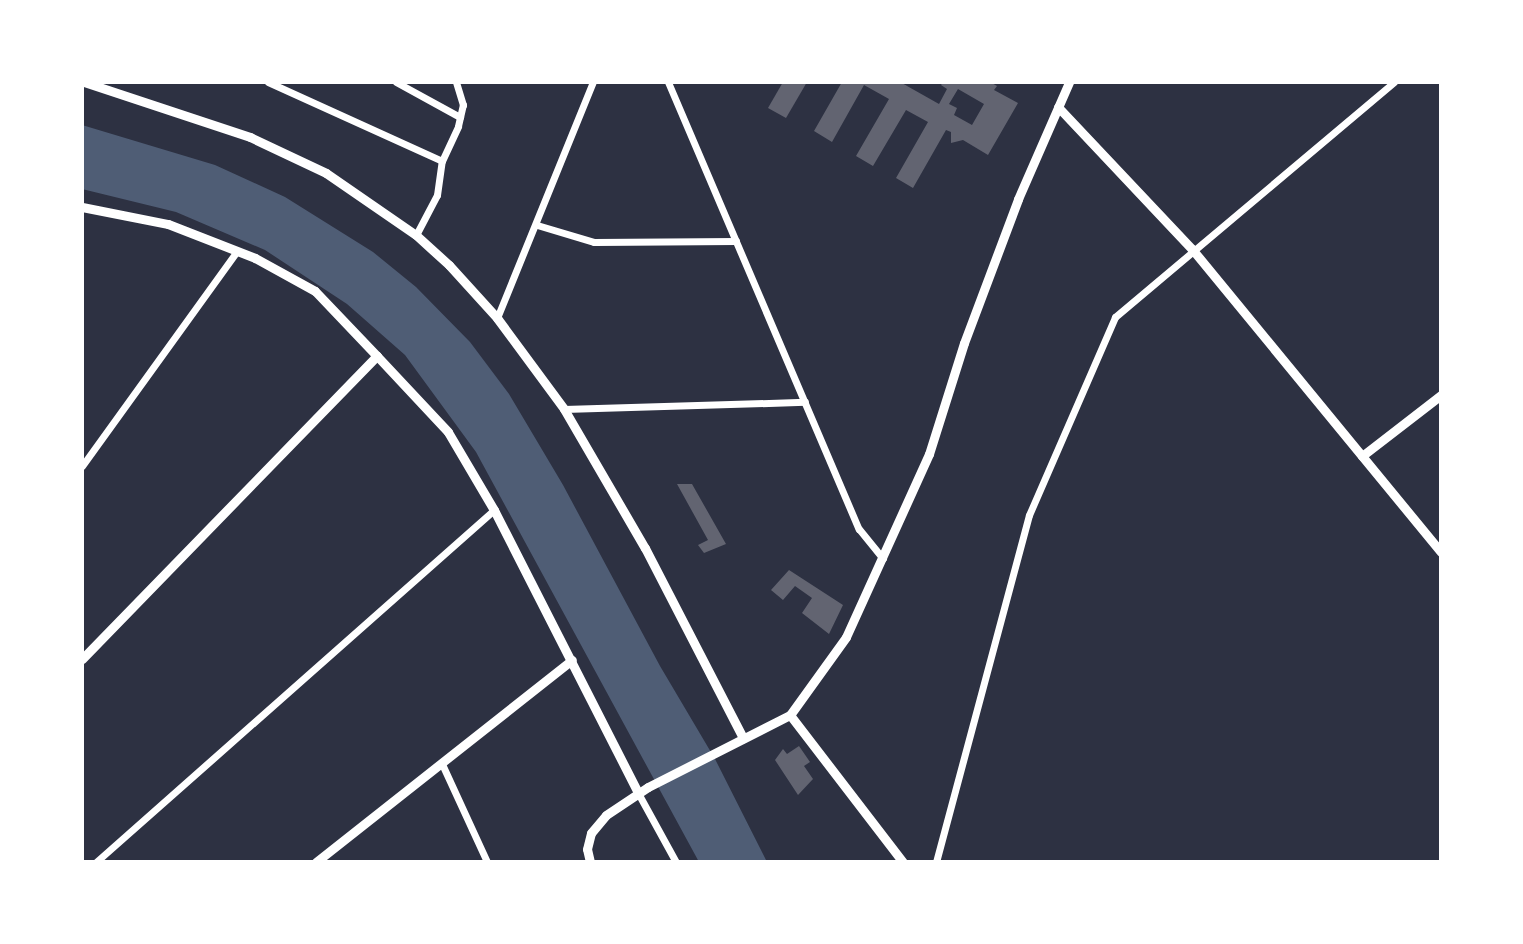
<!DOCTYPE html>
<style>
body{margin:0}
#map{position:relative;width:1523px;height:944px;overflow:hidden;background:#2d3142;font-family:"Work Sans",sans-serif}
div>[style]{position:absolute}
.water>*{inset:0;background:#4f5d75}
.building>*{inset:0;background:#626471}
.minor>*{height:7px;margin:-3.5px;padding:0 3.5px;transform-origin:3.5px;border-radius:3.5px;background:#fff}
.tertiary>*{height:9px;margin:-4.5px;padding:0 4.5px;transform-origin:4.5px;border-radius:4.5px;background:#fff}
span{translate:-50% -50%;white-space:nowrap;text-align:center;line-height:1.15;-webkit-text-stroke:8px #fff;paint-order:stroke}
.frame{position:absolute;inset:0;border:84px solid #fff;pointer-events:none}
</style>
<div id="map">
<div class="water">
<i style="clip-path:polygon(82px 125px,215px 165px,285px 197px,373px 252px,416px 287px,470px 342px,509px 394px,563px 485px,660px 666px,715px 759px,767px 862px,699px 862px,476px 452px,405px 355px,347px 304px,265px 250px,176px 212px,82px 189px)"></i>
</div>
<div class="building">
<i style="clip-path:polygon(783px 82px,807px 82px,786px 118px,768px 108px)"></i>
<i style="clip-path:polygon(evenodd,842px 82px,900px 82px,939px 104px,947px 89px,941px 85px,943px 82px,990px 82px,997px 86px,994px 90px,1018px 103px,988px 155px,963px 140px,951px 143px,951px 132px,946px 130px,913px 188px,896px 178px,928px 122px,906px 110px,873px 166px,856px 156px,889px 99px,864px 85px,832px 142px,814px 131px,842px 82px,958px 89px,984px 104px,972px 125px,954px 115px,957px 108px,949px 104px,958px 89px)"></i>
<i style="clip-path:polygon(677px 484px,692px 484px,726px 544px,704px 553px,698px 545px,708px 540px)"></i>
<i style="clip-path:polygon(789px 570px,843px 605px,829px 634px,802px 613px,812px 598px,795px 586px,783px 600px,771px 590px)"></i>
<i style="clip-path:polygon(799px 746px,810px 762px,804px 766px,813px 779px,798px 795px,775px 760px,783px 749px,787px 754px)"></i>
</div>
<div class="minor">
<i style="left:268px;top:82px;width:191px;rotate:24.4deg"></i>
<i style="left:396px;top:82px;width:73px;rotate:28.7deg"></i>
<i style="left:668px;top:82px;width:486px;rotate:66.9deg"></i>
<i style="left:859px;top:529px;width:38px;rotate:51deg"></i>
<i style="left:537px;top:225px;width:59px;rotate:16.6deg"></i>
<i style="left:594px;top:242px;width:142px;rotate:-0.4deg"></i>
<i style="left:416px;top:235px;width:45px;rotate:-62.3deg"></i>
<i style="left:437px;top:195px;width:34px;rotate:-82deg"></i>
<i style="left:442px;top:161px;width:38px;rotate:-65deg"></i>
<i style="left:458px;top:126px;width:22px;rotate:-77deg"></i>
<i style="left:463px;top:105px;width:24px;rotate:-107deg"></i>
<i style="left:497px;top:318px;width:255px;rotate:-67.9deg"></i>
<i style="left:564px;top:409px;width:241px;rotate:-1.7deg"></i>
<i style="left:82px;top:466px;width:265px;rotate:-54.2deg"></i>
<i style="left:442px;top:764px;width:108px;rotate:65.3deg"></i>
<i style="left:638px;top:793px;width:79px;rotate:61.2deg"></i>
<i style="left:96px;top:862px;width:531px;rotate:-41.49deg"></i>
<i style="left:936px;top:862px;width:359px;rotate:-75deg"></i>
<i style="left:1029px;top:515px;width:216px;rotate:-66.5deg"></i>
<i style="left:1115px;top:317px;width:365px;rotate:-40.1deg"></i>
</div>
<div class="tertiary">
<i style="left:84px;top:82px;width:175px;rotate:18.3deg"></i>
<i style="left:250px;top:137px;width:84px;rotate:25.3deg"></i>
<i style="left:326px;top:173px;width:109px;rotate:34.6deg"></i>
<i style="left:416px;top:235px;width:45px;rotate:42.3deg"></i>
<i style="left:449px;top:265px;width:72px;rotate:47.8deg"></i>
<i style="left:497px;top:318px;width:113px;rotate:53.6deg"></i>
<i style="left:564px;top:409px;width:161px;rotate:59.8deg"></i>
<i style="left:645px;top:548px;width:214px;rotate:62.7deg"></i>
<i style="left:1058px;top:107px;width:195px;rotate:46.7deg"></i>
<i style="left:1192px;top:249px;width:392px;rotate:50.6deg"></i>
<i style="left:82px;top:207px;width:88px;rotate:11.2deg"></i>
<i style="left:168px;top:224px;width:93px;rotate:21.3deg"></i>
<i style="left:255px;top:258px;width:68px;rotate:28.8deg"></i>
<i style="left:315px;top:291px;width:90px;rotate:46.4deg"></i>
<i style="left:377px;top:356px;width:104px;rotate:46.9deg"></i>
<i style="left:448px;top:432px;width:91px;rotate:59.5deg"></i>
<i style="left:494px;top:510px;width:318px;rotate:63deg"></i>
<i style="left:1362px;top:456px;width:100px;rotate:-37.7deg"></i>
<i style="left:82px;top:659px;width:423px;rotate:-45.8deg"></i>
<i style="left:790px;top:715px;width:185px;rotate:52.5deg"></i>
<i style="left:316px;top:862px;width:326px;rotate:-38.3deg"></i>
<i style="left:590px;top:862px;width:13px;rotate:-103deg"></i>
<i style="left:587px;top:849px;width:16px;rotate:-76deg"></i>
<i style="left:591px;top:833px;width:23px;rotate:-50deg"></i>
<i style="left:606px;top:815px;width:50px;rotate:-33.7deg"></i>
<i style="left:648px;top:787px;width:159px;rotate:-26.9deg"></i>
<i style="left:790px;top:715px;width:96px;rotate:-54.3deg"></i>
<i style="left:846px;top:637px;width:201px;rotate:-65.6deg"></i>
<i style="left:929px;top:454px;width:116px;rotate:-72.5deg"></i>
<i style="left:964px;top:343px;width:154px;rotate:-69.4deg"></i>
<i style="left:1018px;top:199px;width:128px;rotate:-66.4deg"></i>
</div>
<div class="frame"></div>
</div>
